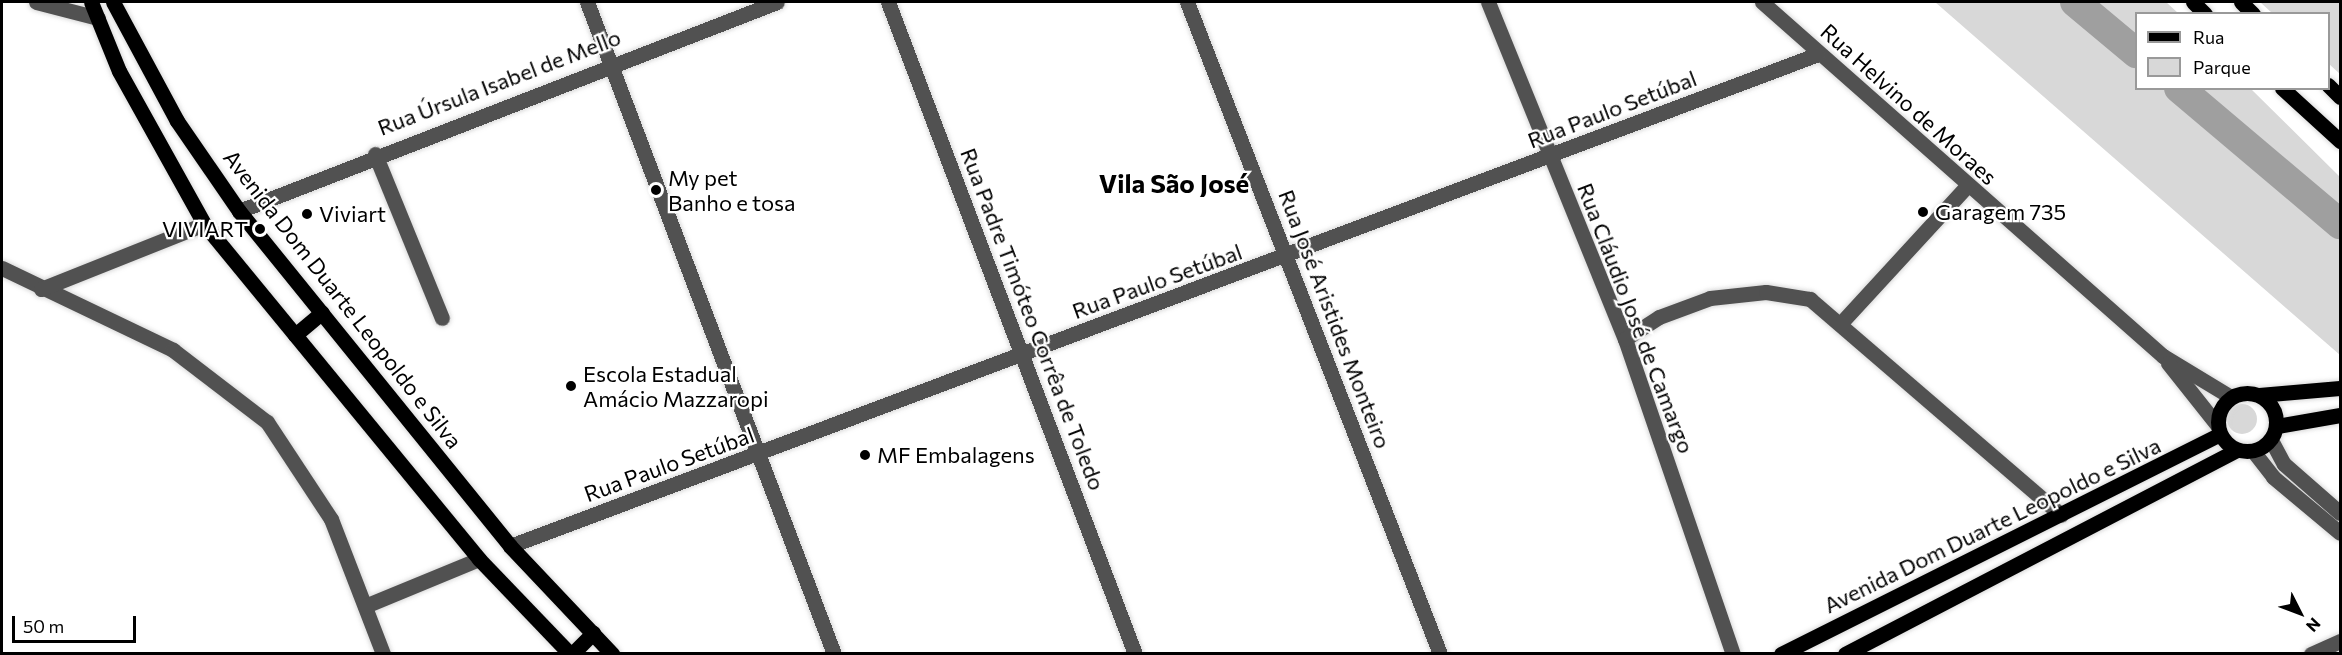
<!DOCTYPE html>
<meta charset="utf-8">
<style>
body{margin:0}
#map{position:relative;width:2342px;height:655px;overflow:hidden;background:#fff;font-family:Commissioner,sans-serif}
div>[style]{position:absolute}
.green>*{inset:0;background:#d8d8d8}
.round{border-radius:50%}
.river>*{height:30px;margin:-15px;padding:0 15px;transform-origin:15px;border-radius:15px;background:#9f9f9f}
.roads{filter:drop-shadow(0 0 2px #dbdbdb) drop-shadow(0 0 2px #dbdbdb)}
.minor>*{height:15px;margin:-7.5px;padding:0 7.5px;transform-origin:7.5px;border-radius:7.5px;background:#515151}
.major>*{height:15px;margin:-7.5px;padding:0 7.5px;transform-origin:7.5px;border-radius:7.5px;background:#000}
.major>.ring{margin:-7.5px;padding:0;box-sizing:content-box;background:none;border:15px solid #000;border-radius:50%}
.dots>*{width:16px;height:16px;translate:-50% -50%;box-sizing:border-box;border:3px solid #fff;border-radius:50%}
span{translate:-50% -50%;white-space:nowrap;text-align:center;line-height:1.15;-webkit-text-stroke:4.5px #fff;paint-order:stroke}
.street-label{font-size:22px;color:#000}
.poi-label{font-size:22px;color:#000}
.left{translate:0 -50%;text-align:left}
.right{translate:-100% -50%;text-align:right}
.quarter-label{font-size:26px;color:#000;font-weight:700}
.frame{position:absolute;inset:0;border:3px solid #000;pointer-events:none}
.legend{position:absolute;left:2135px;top:12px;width:195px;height:78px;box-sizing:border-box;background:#fff;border:2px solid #999;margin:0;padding:8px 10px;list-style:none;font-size:18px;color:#000}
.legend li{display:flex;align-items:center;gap:12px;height:30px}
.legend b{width:30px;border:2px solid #999}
.north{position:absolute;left:2270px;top:583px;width:60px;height:60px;-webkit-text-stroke:4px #fff;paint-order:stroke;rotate:132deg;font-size:16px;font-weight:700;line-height:24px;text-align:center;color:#000}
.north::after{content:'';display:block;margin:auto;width:21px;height:27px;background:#000;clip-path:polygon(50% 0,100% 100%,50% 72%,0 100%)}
.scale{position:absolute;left:12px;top:616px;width:124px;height:27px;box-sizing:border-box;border:3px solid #000;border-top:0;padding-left:8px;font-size:18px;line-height:21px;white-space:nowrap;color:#000;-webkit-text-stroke:4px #fff;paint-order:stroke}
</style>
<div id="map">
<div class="green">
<i style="clip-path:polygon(1935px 2px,2166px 2px,2178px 13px,2136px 14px,2136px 88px,2251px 89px,2340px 177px,2340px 355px)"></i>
<i style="clip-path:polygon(2260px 2px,2340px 2px,2340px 74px,2329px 64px,2328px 14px,2272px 13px)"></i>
<i class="round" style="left:2227px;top:404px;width:30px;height:30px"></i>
</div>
<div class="river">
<i style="left:2075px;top:2px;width:80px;rotate:39.9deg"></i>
<i style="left:2179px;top:88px;width:211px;rotate:40.2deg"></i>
</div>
<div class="roads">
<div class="minor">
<i style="left:36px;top:2px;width:64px;rotate:14.5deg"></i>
<i style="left:587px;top:2px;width:697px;rotate:69.25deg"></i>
<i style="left:888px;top:2px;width:697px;rotate:69.25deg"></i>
<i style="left:1187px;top:2px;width:699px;rotate:68.79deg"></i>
<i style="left:1488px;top:2px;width:364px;rotate:67.9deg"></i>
<i style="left:1625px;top:339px;width:333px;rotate:71.1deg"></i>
<i style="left:1762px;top:2px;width:535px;rotate:41.44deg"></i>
<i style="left:2163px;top:356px;width:79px;rotate:31.1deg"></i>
<i style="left:375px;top:154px;width:177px;rotate:67.8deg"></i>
<i style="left:239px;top:211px;width:577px;rotate:-21.23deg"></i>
<i style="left:2px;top:268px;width:190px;rotate:25.6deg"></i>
<i style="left:173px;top:350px;width:118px;rotate:37.5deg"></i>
<i style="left:267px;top:422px;width:116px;rotate:56.6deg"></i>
<i style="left:331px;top:519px;width:145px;rotate:68.9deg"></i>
<i style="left:41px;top:289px;width:175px;rotate:-21.7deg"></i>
<i style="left:1840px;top:324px;width:188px;rotate:-47.4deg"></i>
<i style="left:1625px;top:339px;width:40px;rotate:-32.9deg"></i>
<i style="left:1659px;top:317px;width:54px;rotate:-20.4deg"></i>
<i style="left:1710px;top:298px;width:56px;rotate:-6.1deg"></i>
<i style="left:1766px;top:292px;width:45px;rotate:9deg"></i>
<i style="left:1810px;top:299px;width:331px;rotate:40.7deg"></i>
<i style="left:2168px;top:363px;width:80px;rotate:51.6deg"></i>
<i style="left:2271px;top:440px;width:27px;rotate:62deg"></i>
<i style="left:2284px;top:464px;width:74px;rotate:41.2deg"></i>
<i style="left:2253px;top:451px;width:33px;rotate:52deg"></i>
<i style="left:2273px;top:477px;width:87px;rotate:39.9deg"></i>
<i style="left:510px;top:546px;width:1397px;rotate:-20.61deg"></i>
<i style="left:365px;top:606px;width:123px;rotate:-22.4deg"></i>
<i style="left:2311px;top:654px;width:32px;rotate:-24deg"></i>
</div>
<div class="major">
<i style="left:91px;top:2px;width:74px;rotate:67.9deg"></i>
<i style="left:119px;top:71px;width:175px;rotate:60.9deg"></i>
<i style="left:204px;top:224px;width:433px;rotate:50.6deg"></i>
<i style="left:479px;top:559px;width:132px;rotate:46.2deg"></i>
<i style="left:113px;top:2px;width:135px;rotate:61.7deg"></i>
<i style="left:177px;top:121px;width:109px;rotate:55.4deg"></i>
<i style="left:239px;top:211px;width:431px;rotate:51deg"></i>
<i style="left:510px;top:546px;width:149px;rotate:46.6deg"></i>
<i style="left:2193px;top:2px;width:17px;rotate:45deg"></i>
<i style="left:2241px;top:2px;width:17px;rotate:45deg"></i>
<i style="left:2328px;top:85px;width:17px;rotate:45deg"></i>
<i style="left:2282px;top:88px;width:79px;rotate:42.4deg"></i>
<i style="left:295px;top:335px;width:35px;rotate:-40deg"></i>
<i class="ring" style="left:2218px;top:393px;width:43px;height:43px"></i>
<i style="left:2259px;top:395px;width:81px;rotate:-4.9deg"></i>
<i style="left:2277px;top:426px;width:64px;rotate:-9.9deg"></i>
<i style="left:572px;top:654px;width:30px;rotate:-45deg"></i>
<i style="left:1781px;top:654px;width:491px;rotate:-26.6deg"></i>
<i style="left:1845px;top:654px;width:442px;rotate:-27.5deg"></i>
</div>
</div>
<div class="dots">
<i style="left:656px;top:190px;background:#000"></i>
<i style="left:1923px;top:212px;background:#000"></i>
<i style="left:307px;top:214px;background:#000"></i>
<i style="left:260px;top:229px;background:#000"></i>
<i style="left:571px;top:386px;background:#000"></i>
<i style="left:865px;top:455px;background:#000"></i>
</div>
<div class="street-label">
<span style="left:499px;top:82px;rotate:-21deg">Rua Úrsula Isabel de Mello</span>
<span style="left:1909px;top:104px;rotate:42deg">Rua Helvino de Moraes</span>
<span style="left:1612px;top:109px;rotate:-21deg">Rua Paulo Setúbal</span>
<span style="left:1157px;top:281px;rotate:-20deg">Rua Paulo Setúbal</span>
<span style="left:343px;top:299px;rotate:52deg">Avenida Dom Duarte Leopoldo e Silva</span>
<span style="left:1636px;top:318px;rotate:69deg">Rua Cláudio José de Camargo</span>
<span style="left:1033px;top:319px;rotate:69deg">Rua Padre Timóteo Corrêa de Toledo</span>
<span style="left:1335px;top:319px;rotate:69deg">Rua José Aristides Monteiro</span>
<span style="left:669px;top:464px;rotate:-20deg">Rua Paulo Setúbal</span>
<span style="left:1992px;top:525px;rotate:-26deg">Avenida Dom Duarte Leopoldo e Silva</span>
</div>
<div class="poi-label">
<span class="left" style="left:668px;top:190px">My pet<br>Banho e tosa</span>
<span class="left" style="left:1935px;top:212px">Garagem 735</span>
<span class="left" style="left:319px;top:214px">Viviart</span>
<span class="right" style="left:248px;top:229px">VIVIART</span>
<span class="left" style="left:583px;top:386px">Escola Estadual<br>Amácio Mazzaropi</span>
<span class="left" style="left:877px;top:455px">MF Embalagens</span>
</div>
<div class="quarter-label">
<span style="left:1174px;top:183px">Vila São José</span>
</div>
<div class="frame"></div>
<ul class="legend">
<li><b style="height:8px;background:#000"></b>Rua</li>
<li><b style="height:16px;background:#d8d8d8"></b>Parque</li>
</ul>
<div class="north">N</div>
<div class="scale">50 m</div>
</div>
